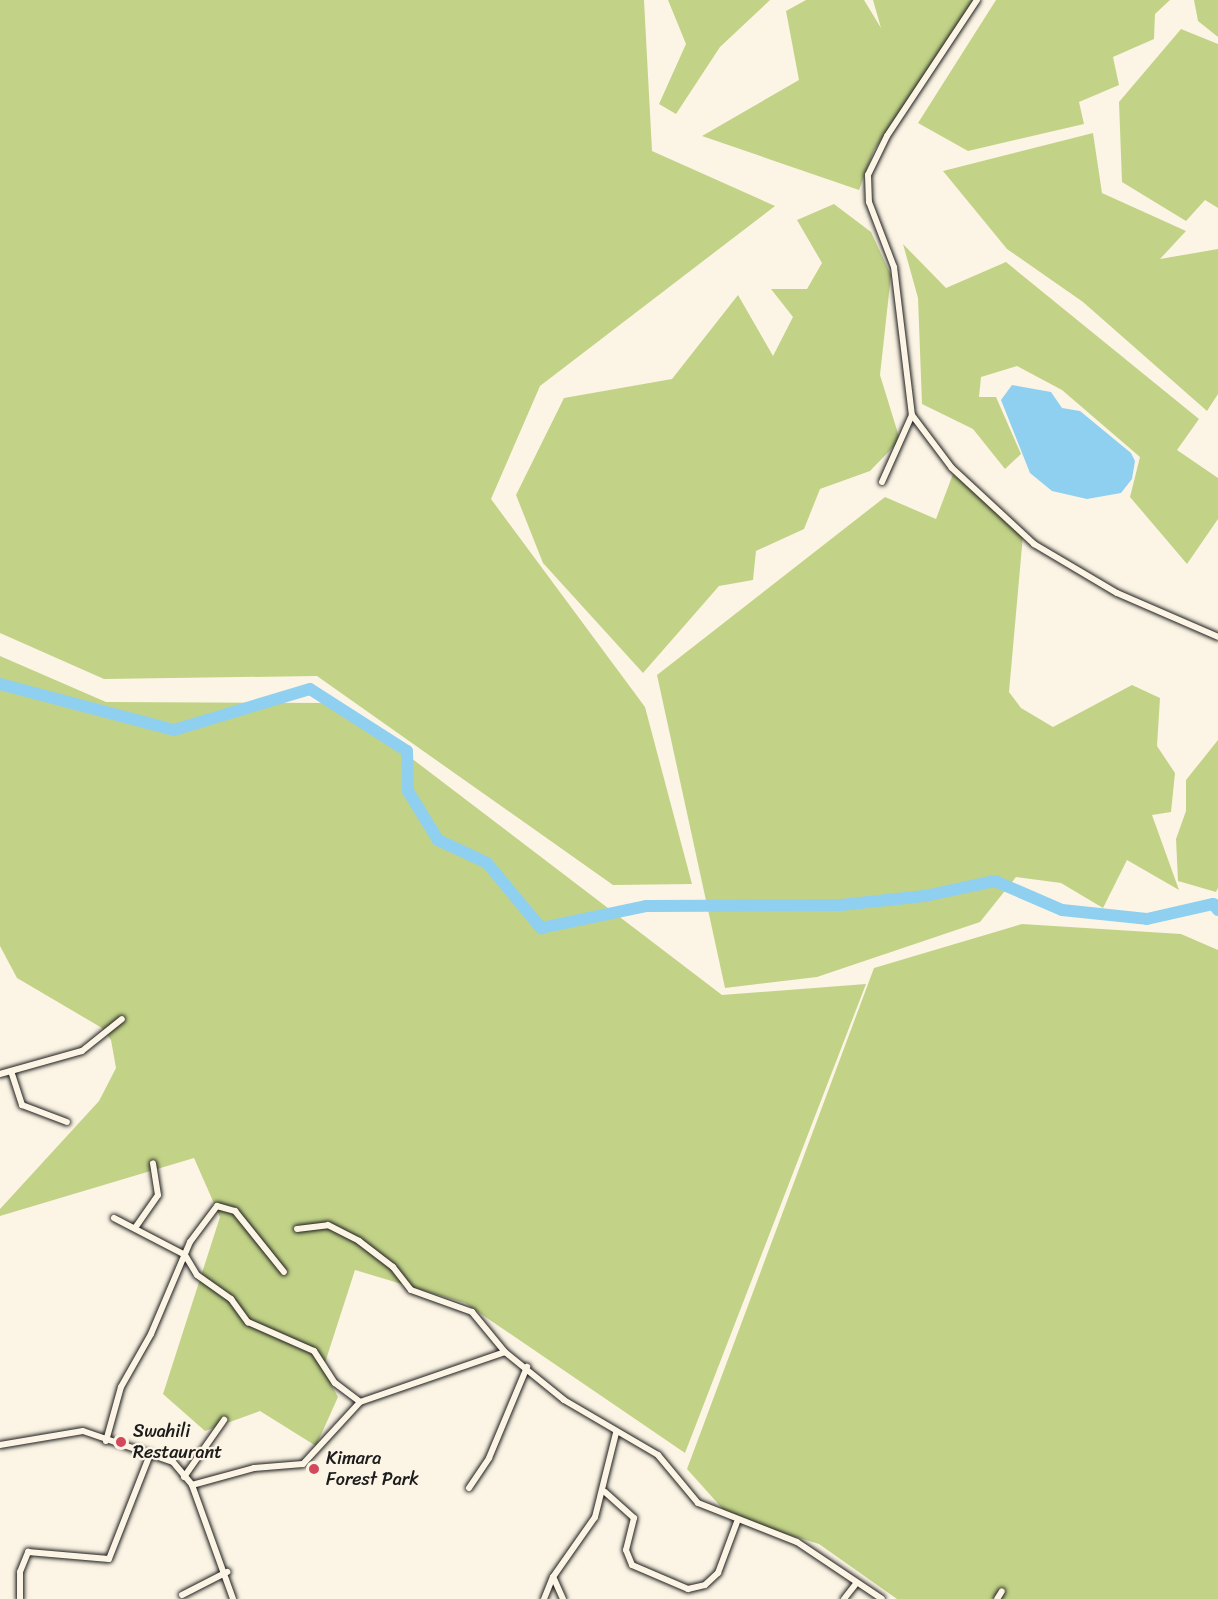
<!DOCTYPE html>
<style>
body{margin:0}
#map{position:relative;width:1218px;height:1599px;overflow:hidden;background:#fcf5e5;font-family:Sriracha,sans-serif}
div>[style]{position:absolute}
.green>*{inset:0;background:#c2d388}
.water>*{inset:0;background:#8fcff0}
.river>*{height:12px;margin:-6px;padding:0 6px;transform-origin:6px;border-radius:6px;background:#8fcff0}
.roads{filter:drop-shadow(0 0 2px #1c1c1c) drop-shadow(0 0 2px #1c1c1c)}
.street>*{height:6px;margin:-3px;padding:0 3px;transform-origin:3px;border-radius:3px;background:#fcf5e5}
.dots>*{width:16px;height:16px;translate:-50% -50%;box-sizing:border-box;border:3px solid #fcf5e5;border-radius:50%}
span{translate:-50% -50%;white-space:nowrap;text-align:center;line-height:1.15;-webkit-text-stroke:4.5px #fcf5e5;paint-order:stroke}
.poi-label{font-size:18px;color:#1c1c1c}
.left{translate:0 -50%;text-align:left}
</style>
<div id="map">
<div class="green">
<i style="clip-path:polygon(0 0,644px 0,652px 151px,775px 206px,540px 386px,491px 499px,645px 707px,692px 884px,613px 885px,317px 676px,104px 679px,0 633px)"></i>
<i style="clip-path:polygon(668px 0,770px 0,720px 47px,676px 114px,659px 104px,686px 44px)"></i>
<i style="clip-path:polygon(806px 0,864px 0,881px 28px,873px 0,979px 0,874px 150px,859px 190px,702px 136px,799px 80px,786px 11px)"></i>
<i style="clip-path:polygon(996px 0,1170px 0,1155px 14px,1154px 39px,1113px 57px,1119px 85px,1079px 102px,1084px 124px,968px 151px,918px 123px)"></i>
<i style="clip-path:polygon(1194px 0,1218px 0,1218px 37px,1198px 21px)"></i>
<i style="clip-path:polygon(1181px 29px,1218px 44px,1218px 208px,1205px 200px,1186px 221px,1122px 182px,1119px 102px)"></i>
<i style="clip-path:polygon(1093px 133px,1102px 193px,1186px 231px,1160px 259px,1218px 249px,1218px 394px,1207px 411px,1083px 302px,1007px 249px,943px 171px)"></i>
<i style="clip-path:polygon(834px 204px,871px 232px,891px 275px,880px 375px,900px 440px,870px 471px,820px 489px,804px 529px,756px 551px,753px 580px,719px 586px,643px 673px,543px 563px,516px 495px,564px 398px,672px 379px,738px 295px,773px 356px,793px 317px,771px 289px,807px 289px,822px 263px,797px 220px)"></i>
<i style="clip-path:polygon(903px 244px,946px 288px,1006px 262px,1199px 419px,1177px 450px,1218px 478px,1218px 519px,1187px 564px,1130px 497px,1140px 457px,1062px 390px,1017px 366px,981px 377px,979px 397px,996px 397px,1021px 454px,1005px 469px,973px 429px,922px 404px,918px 298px)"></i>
<i style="clip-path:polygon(953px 474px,1023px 535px,1009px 692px,1021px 708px,1053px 727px,1132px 685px,1160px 698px,1157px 746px,1175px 773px,1171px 812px,1152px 815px,1179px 890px,1127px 860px,1103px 908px,1061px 883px,1016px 877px,980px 922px,817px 977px,725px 988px,657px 675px,885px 497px,936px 519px)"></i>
<i style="clip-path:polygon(0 656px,106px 702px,339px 703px,722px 995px,866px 984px,685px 1453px,465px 1303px,355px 1270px,323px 1369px,338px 1397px,316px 1446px,260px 1411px,205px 1431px,163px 1394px,220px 1217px,194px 1158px,0 1216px,0 1209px,99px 1101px,116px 1068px,111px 1040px,102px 1028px,17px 978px,0 946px)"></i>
<i style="clip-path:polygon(1218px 740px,1218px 888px,1216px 892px,1178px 881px,1176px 839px,1186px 811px,1186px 780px)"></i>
<i style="clip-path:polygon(1022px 924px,1181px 934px,1218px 950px,1218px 1599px,897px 1599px,819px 1544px,730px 1517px,687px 1469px,874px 968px)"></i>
</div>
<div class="water">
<i style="clip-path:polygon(1012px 385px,1051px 392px,1062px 408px,1080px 411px,1131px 453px,1135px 461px,1132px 479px,1121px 493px,1087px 499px,1052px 491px,1030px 473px,1001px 400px)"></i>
</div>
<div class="river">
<i style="left:0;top:684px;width:180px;rotate:14.8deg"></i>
<i style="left:174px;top:730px;width:142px;rotate:-16.8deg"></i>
<i style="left:310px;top:689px;width:115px;rotate:32.6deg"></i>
<i style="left:407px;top:751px;width:40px;rotate:88.6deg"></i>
<i style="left:408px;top:791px;width:57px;rotate:58.5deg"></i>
<i style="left:438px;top:840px;width:54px;rotate:25.1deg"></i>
<i style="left:487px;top:863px;width:85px;rotate:50.3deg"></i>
<i style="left:541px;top:928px;width:107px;rotate:-11.8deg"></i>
<i style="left:646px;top:906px;width:195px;rotate:-0.3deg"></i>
<i style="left:841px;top:905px;width:84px;rotate:-6.1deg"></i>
<i style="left:925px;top:896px;width:72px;rotate:-12.1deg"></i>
<i style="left:995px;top:881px;width:73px;rotate:23.4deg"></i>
<i style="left:1062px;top:910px;width:85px;rotate:6deg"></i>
<i style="left:1147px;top:919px;width:68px;rotate:-12.8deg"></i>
<i style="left:1213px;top:904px;width:8px;rotate:50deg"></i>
</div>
<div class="roads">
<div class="street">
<i style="left:977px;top:0;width:163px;rotate:123.5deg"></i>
<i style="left:887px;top:136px;width:43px;rotate:116deg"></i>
<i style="left:868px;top:175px;width:27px;rotate:88deg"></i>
<i style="left:869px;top:202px;width:70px;rotate:69deg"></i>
<i style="left:894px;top:267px;width:149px;rotate:83.1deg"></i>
<i style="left:912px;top:415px;width:66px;rotate:53deg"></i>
<i style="left:952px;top:468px;width:112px;rotate:42.8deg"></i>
<i style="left:1034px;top:544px;width:96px;rotate:30.6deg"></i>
<i style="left:1117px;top:593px;width:110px;rotate:23.5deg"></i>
<i style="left:882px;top:482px;width:73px;rotate:-65.9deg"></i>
<i style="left:11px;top:1071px;width:36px;rotate:72deg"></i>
<i style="left:22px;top:1105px;width:48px;rotate:20.7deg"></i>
<i style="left:0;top:1074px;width:85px;rotate:-15.7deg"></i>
<i style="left:82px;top:1051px;width:51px;rotate:-38.7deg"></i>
<i style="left:114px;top:1218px;width:80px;rotate:27.5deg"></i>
<i style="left:185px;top:1255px;width:23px;rotate:59deg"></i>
<i style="left:197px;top:1275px;width:42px;rotate:35.2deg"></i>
<i style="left:231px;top:1299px;width:29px;rotate:54deg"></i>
<i style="left:248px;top:1322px;width:72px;rotate:23.7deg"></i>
<i style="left:314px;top:1351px;width:38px;rotate:57deg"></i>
<i style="left:335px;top:1383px;width:31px;rotate:37deg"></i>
<i style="left:135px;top:1228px;width:40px;rotate:-55.1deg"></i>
<i style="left:158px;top:1195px;width:32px;rotate:-99deg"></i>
<i style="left:297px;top:1229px;width:31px;rotate:-7deg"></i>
<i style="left:328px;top:1225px;width:35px;rotate:27deg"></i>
<i style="left:359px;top:1241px;width:43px;rotate:37.4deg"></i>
<i style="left:393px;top:1267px;width:29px;rotate:52deg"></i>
<i style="left:411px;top:1290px;width:65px;rotate:19.8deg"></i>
<i style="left:472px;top:1312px;width:52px;rotate:50.5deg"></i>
<i style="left:106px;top:1441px;width:56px;rotate:-74.5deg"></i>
<i style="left:121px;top:1387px;width:61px;rotate:-60.5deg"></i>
<i style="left:151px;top:1334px;width:100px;rotate:-67deg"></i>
<i style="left:190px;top:1242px;width:45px;rotate:-53.1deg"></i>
<i style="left:217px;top:1206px;width:19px;rotate:16deg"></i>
<i style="left:235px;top:1211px;width:78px;rotate:51.2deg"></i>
<i style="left:0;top:1445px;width:84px;rotate:-9.6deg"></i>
<i style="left:83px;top:1431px;width:95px;rotate:19deg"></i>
<i style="left:173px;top:1462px;width:30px;rotate:50deg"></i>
<i style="left:192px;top:1485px;width:64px;rotate:-15.3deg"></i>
<i style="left:254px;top:1468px;width:49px;rotate:-4.7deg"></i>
<i style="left:303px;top:1464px;width:84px;rotate:-47.4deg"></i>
<i style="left:360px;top:1402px;width:153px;rotate:-19deg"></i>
<i style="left:505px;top:1352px;width:76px;rotate:39.1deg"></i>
<i style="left:564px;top:1400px;width:109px;rotate:30.3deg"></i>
<i style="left:658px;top:1455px;width:62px;rotate:50.2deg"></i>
<i style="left:698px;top:1503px;width:106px;rotate:21.5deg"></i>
<i style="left:797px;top:1542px;width:102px;rotate:33.8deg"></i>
<i style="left:184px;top:1477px;width:70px;rotate:-54.9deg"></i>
<i style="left:192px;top:1485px;width:121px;rotate:70.2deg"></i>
<i style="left:469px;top:1488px;width:36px;rotate:-56deg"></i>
<i style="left:489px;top:1458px;width:99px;rotate:-67.3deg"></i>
<i style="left:605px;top:1492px;width:39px;rotate:42deg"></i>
<i style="left:634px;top:1518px;width:33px;rotate:104deg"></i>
<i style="left:626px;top:1550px;width:16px;rotate:68deg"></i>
<i style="left:632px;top:1565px;width:61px;rotate:23.2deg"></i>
<i style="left:688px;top:1589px;width:17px;rotate:-13deg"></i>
<i style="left:705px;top:1585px;width:18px;rotate:-43deg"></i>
<i style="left:718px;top:1573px;width:54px;rotate:-69.6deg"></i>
<i style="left:182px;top:1595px;width:51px;rotate:-27.1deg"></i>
<i style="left:20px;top:1599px;width:27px;rotate:-90deg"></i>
<i style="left:20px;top:1572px;width:22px;rotate:-68deg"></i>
<i style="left:28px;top:1552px;width:81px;rotate:4.9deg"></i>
<i style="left:109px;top:1559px;width:110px;rotate:-68.6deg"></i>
<i style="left:544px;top:1599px;width:24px;rotate:-68deg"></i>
<i style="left:563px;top:1599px;width:24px;rotate:-114deg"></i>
<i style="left:553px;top:1577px;width:73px;rotate:-55deg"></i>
<i style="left:595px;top:1517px;width:87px;rotate:-76deg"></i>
<i style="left:844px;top:1599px;width:18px;rotate:-52deg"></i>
<i style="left:997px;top:1599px;width:9px;rotate:-58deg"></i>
</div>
</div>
<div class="dots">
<i style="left:121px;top:1442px;background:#d1495b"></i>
<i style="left:314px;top:1469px;background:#d1495b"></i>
</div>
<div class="poi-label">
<span class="left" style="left:133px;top:1442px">Swahili<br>Restaurant</span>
<span class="left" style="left:326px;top:1469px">Kimara<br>Forest Park</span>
</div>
</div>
